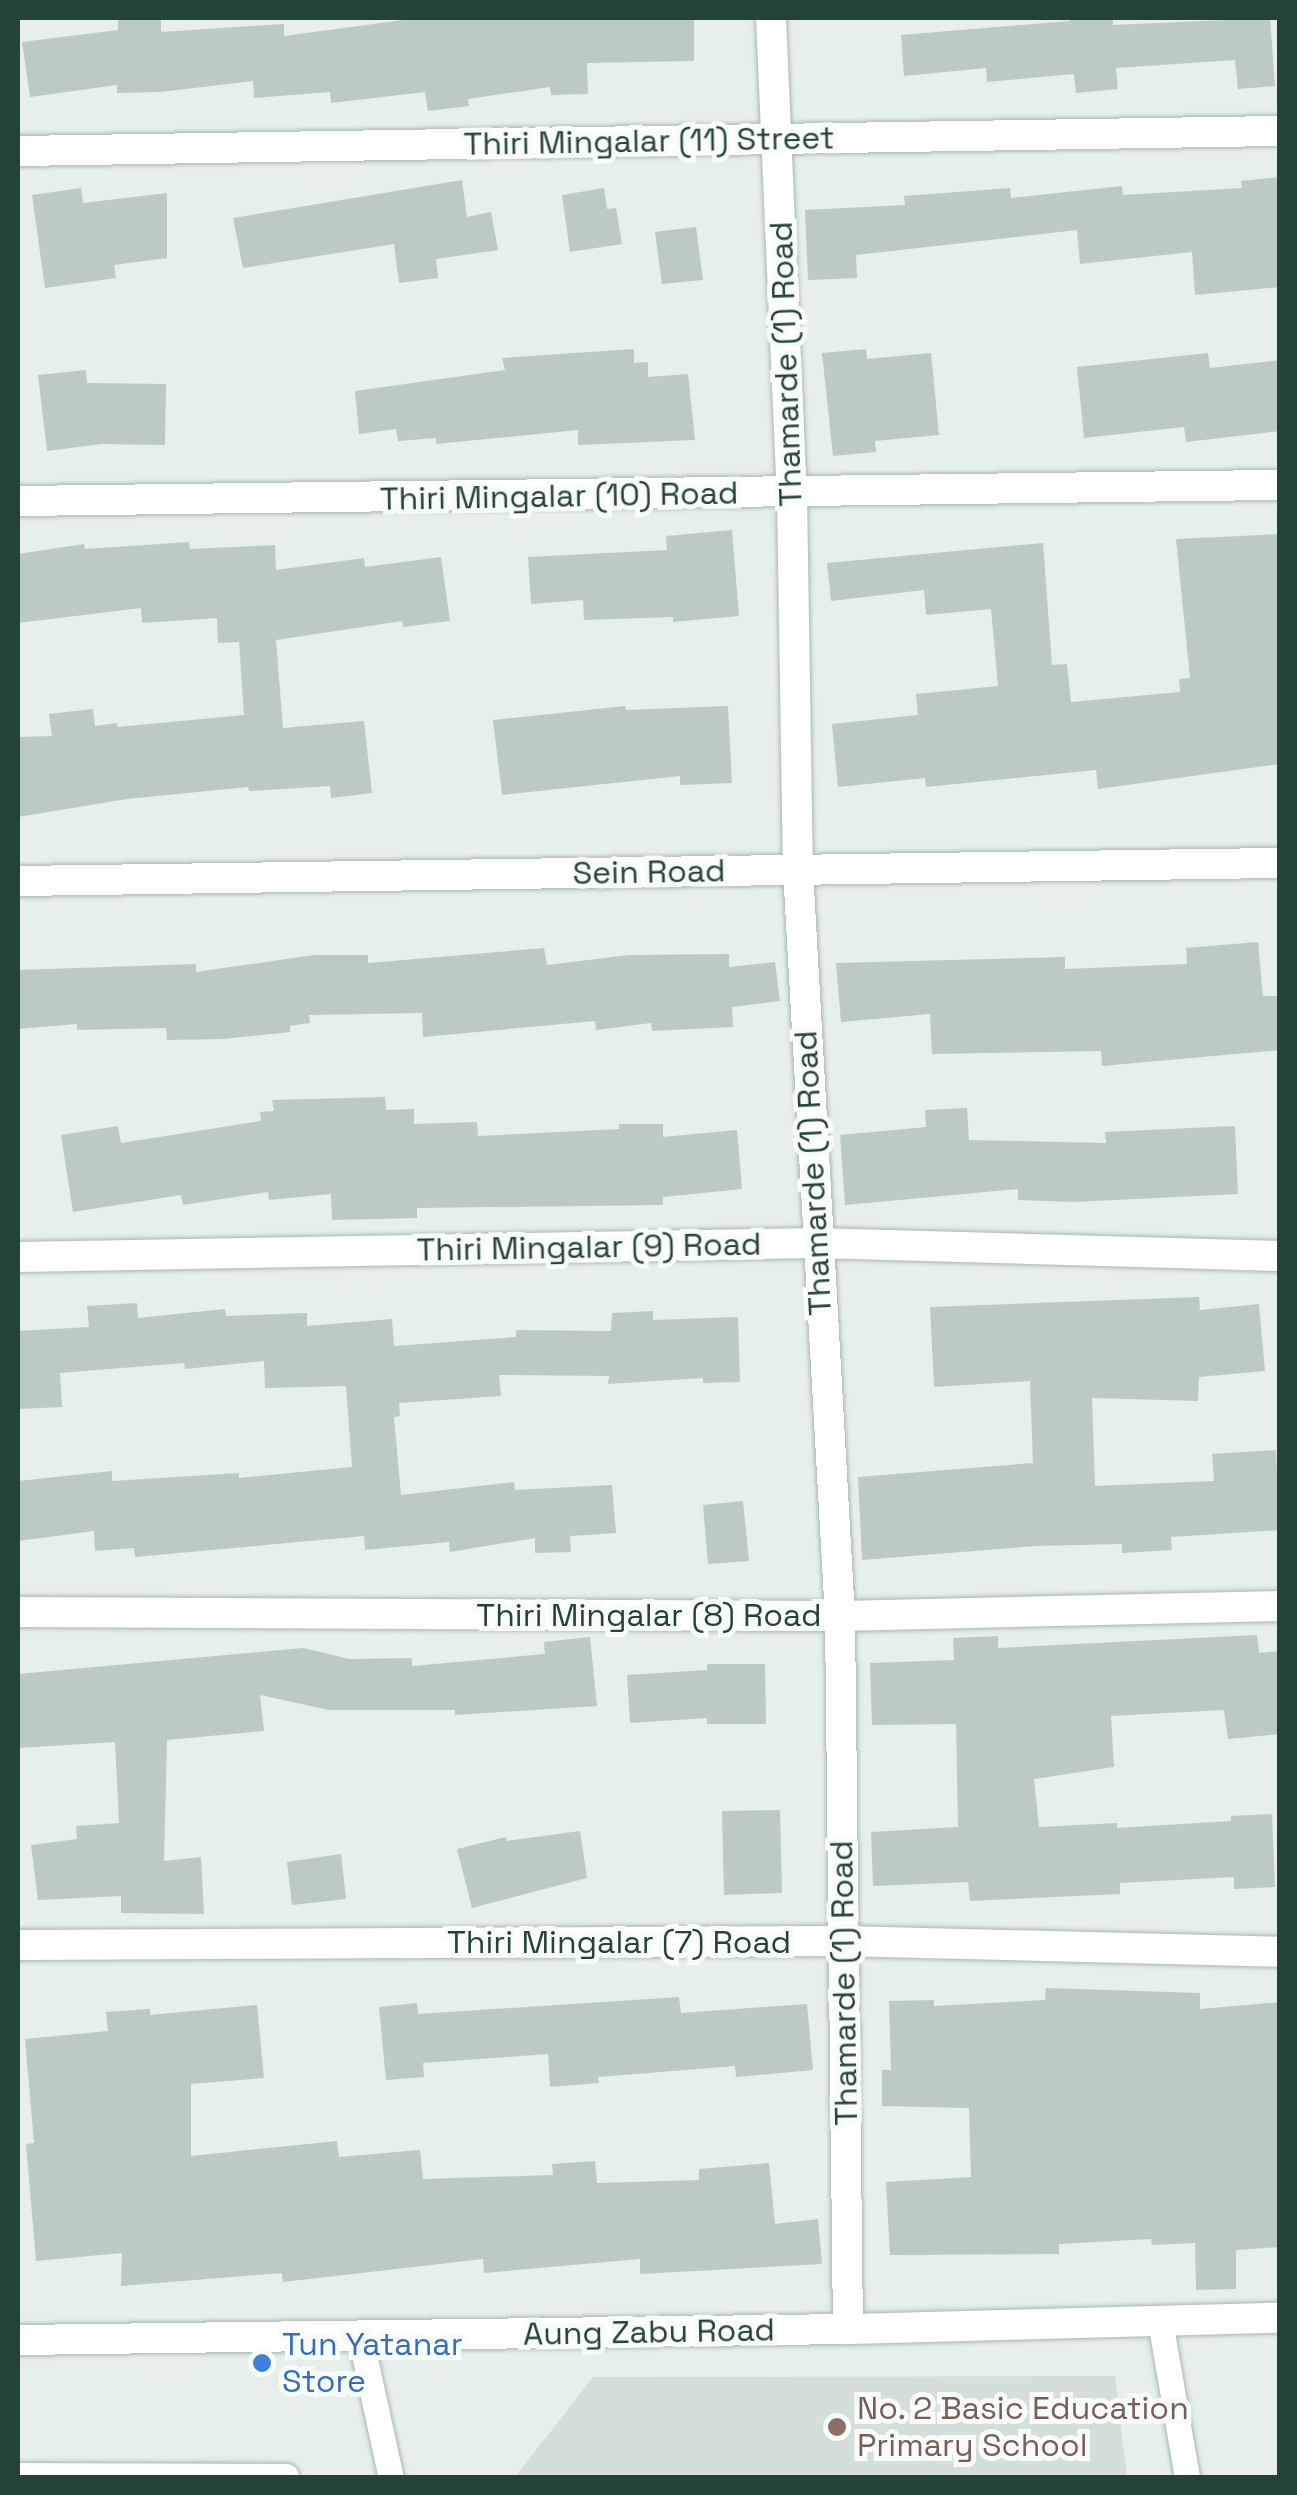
<!DOCTYPE html>
<style>
body{margin:0}
#map{position:relative;width:1297px;height:2495px;overflow:hidden;background:#e6efeb;font-family:"Space Grotesk",sans-serif}
div>[style]{position:absolute}
.built>*{inset:0;background:#d4dfda}
.building>*{inset:0;background:#bbcac4}
.roads{filter:drop-shadow(0 0 2px #a8b8b2) drop-shadow(0 0 2px #a8b8b2)}
.lane>*{height:25px;margin:-12.5px;padding:0 12.5px;transform-origin:12.5px;border-radius:12.5px;background:#fff}
.street>*{height:30px;margin:-15px;padding:0 15px;transform-origin:15px;border-radius:15px;background:#fff}
.dots>*{width:28px;height:28px;translate:-50% -50%;box-sizing:border-box;border:5px solid #f7fbf9;border-radius:50%}
span{translate:-50% -50%;white-space:nowrap;text-align:center;line-height:1.15;-webkit-text-stroke:10px #f7fbf9;paint-order:stroke}
.street-label{font-size:32px;color:#24423a}
.shop-label{font-size:32px;color:#366cbe}
.left{translate:0 -50%;text-align:left}
.education-label{font-size:32px;color:#785e54}
.frame{position:absolute;inset:0;border:20px solid #24423a;pointer-events:none}
</style>
<div id="map">
<div class="built">
<i style="clip-path:polygon(1115px 2376px,1127px 2477px,515px 2477px,593px 2377px)"></i>
</div>
<div class="building">
<i style="clip-path:polygon(118px 18px,161px 18px,161px 32px,284px 24px,284px 36px,418px 18px,694px 18px,694px 61px,587px 63px,588px 94px,551px 95px,550px 87px,468px 99px,469px 106px,428px 111px,425px 92px,331px 103px,330px 92px,254px 98px,253px 81px,160px 92px,117px 93px,117px 85px,30px 97px,22px 42px,118px 30px)"></i>
<i style="clip-path:polygon(1070px 18px,1113px 18px,1113px 25px,1270px 18px,1275px 86px,1238px 89px,1235px 60px,1116px 68px,1118px 89px,1076px 93px,1074px 74px,987px 82px,986px 68px,904px 76px,901px 35px,1070px 21px)"></i>
<i style="clip-path:polygon(1280px 177px,1280px 287px,1195px 295px,1192px 252px,1080px 264px,1077px 230px,856px 255px,857px 278px,808px 280px,805px 210px,905px 205px,904px 196px,1010px 188px,1011px 198px,1122px 186px,1123px 195px,1242px 188px,1241px 181px)"></i>
<i style="clip-path:polygon(462px 180px,467px 217px,491px 212px,498px 250px,436px 259px,438px 278px,399px 283px,394px 244px,243px 268px,233px 218px)"></i>
<i style="clip-path:polygon(81px 188px,83px 203px,167px 193px,167px 258px,114px 265px,116px 278px,45px 288px,32px 195px)"></i>
<i style="clip-path:polygon(604px 188px,607px 209px,616px 208px,622px 244px,570px 252px,562px 195px)"></i>
<i style="clip-path:polygon(696px 227px,703px 280px,662px 284px,655px 232px)"></i>
<i style="clip-path:polygon(634px 349px,634px 363px,648px 362px,648px 377px,688px 374px,695px 440px,578px 445px,578px 430px,436px 444px,436px 438px,398px 441px,396px 429px,359px 434px,355px 391px,505px 370px,502px 358px)"></i>
<i style="clip-path:polygon(866px 349px,867px 359px,931px 353px,939px 435px,875px 441px,876px 452px,833px 456px,822px 353px)"></i>
<i style="clip-path:polygon(1208px 353px,1210px 368px,1280px 360px,1280px 431px,1186px 442px,1184px 427px,1084px 438px,1077px 367px)"></i>
<i style="clip-path:polygon(86px 370px,87px 383px,166px 384px,165px 445px,101px 444px,47px 451px,38px 375px)"></i>
<i style="clip-path:polygon(732px 530px,739px 616px,673px 622px,673px 617px,584px 620px,583px 600px,531px 604px,528px 557px,667px 550px,666px 536px)"></i>
<i style="clip-path:polygon(1280px 534px,1280px 764px,1098px 789px,1096px 770px,926px 787px,925px 778px,838px 787px,832px 724px,918px 715px,916px 694px,998px 686px,991px 609px,926px 615px,924px 590px,831px 601px,827px 563px,1043px 543px,1052px 665px,1067px 664px,1071px 702px,1180px 692px,1179px 679px,1190px 678px,1176px 539px)"></i>
<i style="clip-path:polygon(189px 542px,190px 549px,275px 545px,276px 570px,364px 558px,365px 567px,441px 557px,450px 621px,403px 627px,402px 621px,276px 640px,283px 728px,364px 721px,372px 793px,331px 798px,330px 786px,249px 791px,248px 787px,127px 799px,18px 817px,18px 737px,52px 736px,49px 714px,93px 709px,95px 726px,117px 723px,118px 727px,244px 715px,239px 642px,218px 643px,217px 618px,142px 623px,141px 608px,18px 623px,18px 554px,84px 544px,85px 549px)"></i>
<i style="clip-path:polygon(625px 706px,626px 710px,728px 706px,732px 783px,680px 785px,680px 776px,502px 795px,493px 720px)"></i>
<i style="clip-path:polygon(1258px 942px,1263px 996px,1280px 996px,1280px 1050px,1102px 1066px,1101px 1051px,932px 1054px,930px 1014px,841px 1022px,836px 963px,1065px 957px,1065px 969px,1187px 964px,1186px 948px)"></i>
<i style="clip-path:polygon(544px 948px,547px 965px,629px 955px,729px 954px,729px 967px,775px 962px,780px 1001px,732px 1007px,733px 1027px,652px 1031px,651px 1023px,596px 1030px,595px 1021px,423px 1037px,422px 1013px,309px 1015px,310px 1023px,290px 1026px,290px 1032px,224px 1039px,167px 1040px,166px 1028px,77px 1030px,77px 1024px,18px 1029px,18px 970px,196px 964px,196px 972px,314px 955px,368px 955px,368px 963px)"></i>
<i style="clip-path:polygon(385px 1097px,386px 1110px,414px 1109px,414px 1124px,477px 1122px,478px 1136px,619px 1129px,619px 1124px,663px 1124px,663px 1137px,737px 1130px,742px 1189px,663px 1197px,663px 1205px,417px 1208px,417px 1218px,332px 1220px,331px 1194px,269px 1200px,268px 1192px,183px 1205px,181px 1195px,73px 1212px,61px 1135px,118px 1126px,121px 1143px,261px 1121px,260px 1112px,274px 1111px,272px 1100px)"></i>
<i style="clip-path:polygon(967px 1108px,969px 1140px,1106px 1143px,1105px 1132px,1235px 1126px,1238px 1194px,1073px 1202px,1018px 1200px,1018px 1189px,845px 1205px,840px 1135px,926px 1127px,925px 1110px)"></i>
<i style="clip-path:polygon(1199px 1297px,1200px 1310px,1259px 1304px,1265px 1371px,1199px 1377px,1198px 1401px,1092px 1398px,1095px 1486px,1214px 1481px,1212px 1454px,1276px 1450px,1280px 1530px,1171px 1537px,1172px 1550px,1122px 1553px,1122px 1544px,1036px 1546px,862px 1560px,858px 1477px,1033px 1463px,1030px 1381px,934px 1387px,930px 1307px)"></i>
<i style="clip-path:polygon(137px 1303px,138px 1318px,225px 1309px,226px 1316px,307px 1313px,307px 1326px,392px 1319px,394px 1346px,516px 1337px,516px 1330px,611px 1331px,612px 1313px,653px 1311px,653px 1320px,738px 1317px,740px 1382px,703px 1383px,703px 1378px,608px 1384px,609px 1376px,499px 1375px,501px 1396px,399px 1403px,400px 1416px,394px 1417px,401px 1495px,514px 1482px,515px 1490px,612px 1485px,616px 1533px,570px 1536px,571px 1552px,535px 1553px,535px 1538px,450px 1552px,449px 1542px,365px 1550px,364px 1536px,135px 1557px,134px 1548px,95px 1551px,94px 1531px,18px 1541px,18px 1481px,112px 1471px,112px 1481px,239px 1473px,239px 1478px,352px 1467px,346px 1386px,265px 1388px,264px 1361px,185px 1369px,184px 1363px,60px 1373px,62px 1407px,18px 1409px,18px 1331px,89px 1327px,87px 1306px)"></i>
<i style="clip-path:polygon(743px 1501px,749px 1561px,708px 1564px,703px 1505px)"></i>
<i style="clip-path:polygon(1257px 1635px,1259px 1653px,1280px 1651px,1280px 1734px,1228px 1739px,1224px 1710px,1111px 1716px,1114px 1767px,1034px 1779px,1039px 1827px,1117px 1823px,1117px 1828px,1231px 1821px,1231px 1816px,1272px 1814px,1275px 1887px,1234px 1889px,1234px 1877px,1120px 1883px,1120px 1894px,970px 1901px,968px 1882px,873px 1886px,871px 1832px,958px 1827px,956px 1724px,872px 1725px,870px 1663px,954px 1660px,953px 1638px,998px 1636px,998px 1648px)"></i>
<i style="clip-path:polygon(590px 1637px,597px 1706px,455px 1715px,455px 1710px,329px 1710px,260px 1695px,264px 1731px,167px 1740px,164px 1861px,201px 1857px,204px 1914px,121px 1913px,121px 1896px,38px 1900px,31px 1845px,77px 1839px,76px 1826px,119px 1823px,115px 1742px,18px 1748px,18px 1674px,303px 1648px,349px 1659px,412px 1658px,412px 1666px,545px 1654px,544px 1642px)"></i>
<i style="clip-path:polygon(707px 1664px,765px 1664px,766px 1724px,707px 1724px,707px 1718px,630px 1723px,627px 1675px,707px 1670px)"></i>
<i style="clip-path:polygon(780px 1810px,782px 1893px,724px 1895px,722px 1811px)"></i>
<i style="clip-path:polygon(580px 1831px,587px 1878px,472px 1908px,457px 1849px,506px 1837px,507px 1841px)"></i>
<i style="clip-path:polygon(341px 1854px,346px 1899px,292px 1905px,287px 1862px)"></i>
<i style="clip-path:polygon(1046px 1988px,1200px 1993px,1200px 2009px,1280px 2002px,1280px 2247px,1236px 2250px,1236px 2289px,1196px 2290px,1195px 2243px,1152px 2245px,1151px 2239px,1059px 2244px,1059px 2254px,890px 2255px,886px 2182px,971px 2177px,969px 2108px,882px 2106px,882px 2070px,891px 2070px,889px 2001px,934px 2000px,934px 2006px,1045px 2000px)"></i>
<i style="clip-path:polygon(679px 1997px,681px 2013px,807px 2004px,813px 2070px,736px 2077px,735px 2066px,598px 2077px,599px 2083px,550px 2087px,548px 2054px,423px 2063px,424px 2077px,386px 2080px,379px 2007px,417px 2003px,418px 2014px)"></i>
<i style="clip-path:polygon(257px 2005px,264px 2078px,191px 2084px,191px 2156px,337px 2141px,339px 2157px,420px 2150px,423px 2179px,553px 2175px,552px 2164px,595px 2161px,597px 2183px,699px 2180px,699px 2169px,769px 2163px,775px 2224px,818px 2219px,822px 2264px,640px 2274px,640px 2259px,484px 2273px,483px 2259px,283px 2282px,282px 2273px,121px 2286px,122px 2253px,36px 2261px,26px 2144px,34px 2143px,25px 2039px,108px 2031px,106px 2012px,150px 2009px,150px 2015px)"></i>
</div>
<div class="roads">
<div class="lane">
<i style="left:1160px;top:2321px;width:159px;rotate:80.2deg"></i>
<i style="left:360px;top:2336px;width:145px;rotate:77.7deg"></i>
<i style="left:18px;top:2475px;width:268px;rotate:0.2deg"></i>
</div>
<div class="street">
<i style="left:771px;top:18px;width:476px;rotate:87.5deg"></i>
<i style="left:792px;top:494px;width:376px;rotate:89.1deg"></i>
<i style="left:798px;top:870px;width:747px;rotate:86.78deg"></i>
<i style="left:840px;top:1616px;width:713px;rotate:89.36deg"></i>
<i style="left:18px;top:151px;width:1262px;rotate:-0.91deg"></i>
<i style="left:18px;top:501px;width:1262px;rotate:-0.73deg"></i>
<i style="left:18px;top:881px;width:1262px;rotate:-0.82deg"></i>
<i style="left:18px;top:1257px;width:798px;rotate:-1.01deg"></i>
<i style="left:816px;top:1243px;width:464px;rotate:1.6deg"></i>
<i style="left:18px;top:1612px;width:822px;rotate:0.28deg"></i>
<i style="left:840px;top:1616px;width:440px;rotate:-1.3deg"></i>
<i style="left:18px;top:1945px;width:825px;rotate:-0.28deg"></i>
<i style="left:843px;top:1941px;width:437px;rotate:1.4deg"></i>
<i style="left:18px;top:2340px;width:830px;rotate:-0.76deg"></i>
<i style="left:848px;top:2329px;width:432px;rotate:-1.5deg"></i>
</div>
</div>
<div class="dots">
<i style="left:262px;top:2363px;background:#3f7fe0"></i>
<i style="left:837px;top:2427px;background:#8d6e63"></i>
</div>
<div class="street-label">
<span style="left:649px;top:141px;rotate:-1deg">Thiri Mingalar (11) Street</span>
<span style="left:786px;top:364px;rotate:-92deg">Thamarde (1) Road</span>
<span style="left:559px;top:496px;rotate:-1deg">Thiri Mingalar (10) Road</span>
<span style="left:649px;top:872px;rotate:-1deg">Sein Road</span>
<span style="left:813px;top:1173px;rotate:-93deg">Thamarde (1) Road</span>
<span style="left:589px;top:1247px;rotate:-1deg">Thiri Mingalar (9) Road</span>
<span style="left:649px;top:1615px">Thiri Mingalar (8) Road</span>
<span style="left:619px;top:1942px">Thiri Mingalar (7) Road</span>
<span style="left:844px;top:1983px;rotate:-91deg">Thamarde (1) Road</span>
<span style="left:649px;top:2332px;rotate:-1deg">Aung Zabu Road</span>
</div>
<div class="shop-label">
<span class="left" style="left:282px;top:2363px">Tun Yatanar<br>Store</span>
</div>
<div class="education-label">
<span class="left" style="left:857px;top:2427px">No. 2 Basic Education<br>Primary School</span>
</div>
<div class="frame"></div>
</div>
